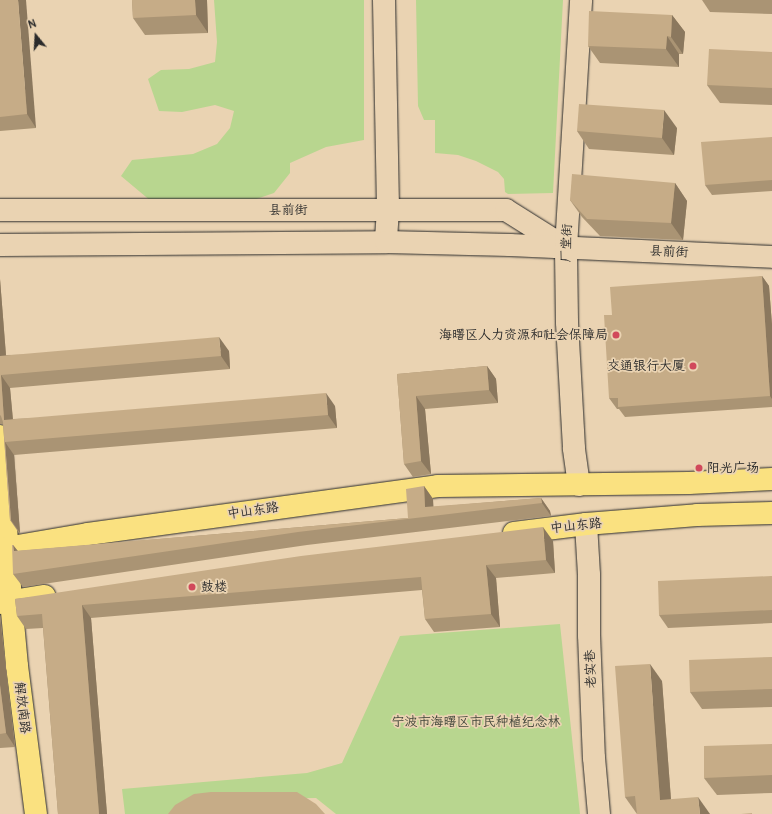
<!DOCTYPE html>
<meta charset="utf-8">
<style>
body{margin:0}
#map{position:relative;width:772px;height:814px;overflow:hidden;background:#ead3b2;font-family:Pangolin,"LXGW WenKai TC",sans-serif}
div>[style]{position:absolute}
.green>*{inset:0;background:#b8d68f}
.roads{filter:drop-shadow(0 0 1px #2b2b2b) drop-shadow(0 0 1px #2b2b2b)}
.minor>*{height:22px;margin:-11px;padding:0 11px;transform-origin:11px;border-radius:11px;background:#ead3b2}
.major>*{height:22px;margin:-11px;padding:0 11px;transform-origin:11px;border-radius:11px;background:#fae180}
.wall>*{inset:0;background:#aa9474}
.shaded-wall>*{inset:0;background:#8b785e}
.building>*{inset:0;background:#c6ac87}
.dots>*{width:11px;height:11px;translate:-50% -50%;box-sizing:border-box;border:2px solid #ead3b2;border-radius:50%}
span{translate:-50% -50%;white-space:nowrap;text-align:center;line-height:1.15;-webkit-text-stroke:3.5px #ead3b2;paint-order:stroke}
.street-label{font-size:13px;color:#2b2b2b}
.poi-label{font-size:13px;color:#2b2b2b}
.right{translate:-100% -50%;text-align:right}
.left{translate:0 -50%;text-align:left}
.park-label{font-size:13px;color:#40453a}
.north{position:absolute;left:16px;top:16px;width:40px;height:40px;-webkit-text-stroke:3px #ead3b2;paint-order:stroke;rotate:342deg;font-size:11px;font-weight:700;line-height:16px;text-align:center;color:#2b2b2b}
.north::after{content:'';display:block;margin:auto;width:14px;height:18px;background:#2b2b2b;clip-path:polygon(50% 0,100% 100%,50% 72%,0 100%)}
</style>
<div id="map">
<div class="green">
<i style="clip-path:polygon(214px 0,364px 0,364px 140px,326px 147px,290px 163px,290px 173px,274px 193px,250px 201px,158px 207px,121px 176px,132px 160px,193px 154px,217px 144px,230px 128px,234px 111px,215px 105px,182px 112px,159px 111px,148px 79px,161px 70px,189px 69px,215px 62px,217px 42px)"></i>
<i style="clip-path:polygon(416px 0,563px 0,553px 193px,508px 194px,505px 192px,504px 179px,498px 172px,476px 161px,458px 155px,435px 153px,435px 120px,424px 120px,418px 106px)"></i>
<i style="clip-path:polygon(560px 624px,580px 814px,336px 814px,316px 798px,218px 799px,184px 814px,125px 814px,122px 789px,307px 773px,342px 763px,400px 636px)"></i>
</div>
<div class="roads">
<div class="minor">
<i style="left:384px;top:0;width:210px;rotate:88.9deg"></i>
<i style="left:388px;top:210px;width:32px;rotate:94deg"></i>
<i style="left:0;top:210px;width:506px"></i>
<i style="left:506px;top:210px;width:70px;rotate:32.1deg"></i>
<i style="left:0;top:245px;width:386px;rotate:-0.4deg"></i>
<i style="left:386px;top:242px;width:124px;rotate:1.4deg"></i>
<i style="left:510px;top:245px;width:262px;rotate:2.6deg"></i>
<i style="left:579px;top:485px;width:37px;rotate:-98deg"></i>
<i style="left:574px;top:448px;width:126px;rotate:-93.2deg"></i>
<i style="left:567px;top:322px;width:75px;rotate:-90.8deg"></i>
<i style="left:566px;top:247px;width:247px;rotate:-86.5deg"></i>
<i style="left:586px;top:524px;width:51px;rotate:86.6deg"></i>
<i style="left:589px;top:575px;width:60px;rotate:90deg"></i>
<i style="left:589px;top:635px;width:123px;rotate:87.7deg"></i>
<i style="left:594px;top:758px;width:56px;rotate:84.9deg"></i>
</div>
<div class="major">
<i style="left:0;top:436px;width:165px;rotate:86.2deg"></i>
<i style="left:11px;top:601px;width:65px;rotate:84.7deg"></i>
<i style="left:17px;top:666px;width:149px;rotate:82.7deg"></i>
<i style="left:514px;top:533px;width:73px;rotate:-7.1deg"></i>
<i style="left:586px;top:524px;width:111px;rotate:-4.6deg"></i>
<i style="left:697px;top:515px;width:75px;rotate:-1.5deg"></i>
<i style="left:0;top:549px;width:89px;rotate:-9.7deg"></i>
<i style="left:88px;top:534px;width:353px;rotate:-7.8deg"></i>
<i style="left:438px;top:486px;width:251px;rotate:-0.7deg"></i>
<i style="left:689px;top:483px;width:83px;rotate:-2.8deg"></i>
<i style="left:0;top:603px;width:45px;rotate:-9deg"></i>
</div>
</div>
<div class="wall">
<i style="clip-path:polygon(0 0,36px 128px,0 131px)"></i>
<i style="clip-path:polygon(132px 0,207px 0,208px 33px,145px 35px,133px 18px)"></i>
<i style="clip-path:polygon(702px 0,772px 0,772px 14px,710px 12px)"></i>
<i style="clip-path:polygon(672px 15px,685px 32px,683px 54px,679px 54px,679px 67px,600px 63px,588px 46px)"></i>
<i style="clip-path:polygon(772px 52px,772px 105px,720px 103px,707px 85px)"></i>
<i style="clip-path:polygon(677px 128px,674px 155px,589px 149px,577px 131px)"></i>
<i style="clip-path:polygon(772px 137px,772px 191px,712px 195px,705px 185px)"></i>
<i style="clip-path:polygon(675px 183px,687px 201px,683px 240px,600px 236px,582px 217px,570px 200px)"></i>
<i style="clip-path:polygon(762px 276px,769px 286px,772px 325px,772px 407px,625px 417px,619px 409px,617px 409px,609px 398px,612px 315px)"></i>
<i style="clip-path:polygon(0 279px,6px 355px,229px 351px,230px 369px,10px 388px,13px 419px,335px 406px,337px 428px,14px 455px,20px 533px,19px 533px,10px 520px,3px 424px,0 424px)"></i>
<i style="clip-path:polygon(487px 366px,496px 379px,498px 403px,425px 409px,431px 474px,413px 477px,404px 464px,397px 374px)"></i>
<i style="clip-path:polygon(424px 486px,433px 499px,433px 507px,541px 498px,550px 511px,551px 516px,307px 545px,23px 587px,13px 574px,13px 545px,18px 551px,408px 518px)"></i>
<i style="clip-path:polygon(553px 541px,555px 573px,496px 578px,500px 627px,434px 632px,425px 619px,422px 590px,91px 618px,107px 814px,58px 814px,43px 628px,26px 629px,17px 616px,15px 599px)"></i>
<i style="clip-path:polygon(772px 576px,772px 623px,668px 628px,659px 615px)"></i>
<i style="clip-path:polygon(0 617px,15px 747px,0 748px)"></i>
<i style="clip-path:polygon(772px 657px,772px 707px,702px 709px,690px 692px)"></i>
<i style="clip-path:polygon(662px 681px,671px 799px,637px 814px,625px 797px)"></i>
<i style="clip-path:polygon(772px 744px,772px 793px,717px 795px,704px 778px)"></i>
</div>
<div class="shaded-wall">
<i style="clip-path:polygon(18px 0,26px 0,36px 128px,27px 114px)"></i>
<i style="clip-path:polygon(195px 0,207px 0,208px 33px,196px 15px)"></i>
<i style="clip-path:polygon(672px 15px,685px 32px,683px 54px,671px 37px)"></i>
<i style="clip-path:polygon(667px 36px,679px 54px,679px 67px,666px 49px)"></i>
<i style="clip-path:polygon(664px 110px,677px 128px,674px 155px,662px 138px)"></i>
<i style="clip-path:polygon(675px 183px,687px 201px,683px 240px,671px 223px)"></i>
<i style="clip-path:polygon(762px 276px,769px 286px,772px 325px,772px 399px,770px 396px)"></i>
<i style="clip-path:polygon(0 279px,7px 369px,0 359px)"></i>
<i style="clip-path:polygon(219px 337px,229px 351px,230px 369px,221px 356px)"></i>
<i style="clip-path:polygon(487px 366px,496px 379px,498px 403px,489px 390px)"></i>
<i style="clip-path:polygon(1px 375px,10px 388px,14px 433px,4px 420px)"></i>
<i style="clip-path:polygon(326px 393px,335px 406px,337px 428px,328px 415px)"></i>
<i style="clip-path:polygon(416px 396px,425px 409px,431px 474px,421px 461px)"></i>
<i style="clip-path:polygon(5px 442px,14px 455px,20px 533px,11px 520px)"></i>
<i style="clip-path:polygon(424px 486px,433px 499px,434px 515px,425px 507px)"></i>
<i style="clip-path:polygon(541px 498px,550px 511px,551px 516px,542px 503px)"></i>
<i style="clip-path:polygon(543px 527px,553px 541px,555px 573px,546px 560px)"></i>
<i style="clip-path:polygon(13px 545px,23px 558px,14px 551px)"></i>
<i style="clip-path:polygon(486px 565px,496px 578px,500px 627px,491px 614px)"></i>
<i style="clip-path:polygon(82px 605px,91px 618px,107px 814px,99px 814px)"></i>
<i style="clip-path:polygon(0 617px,15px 747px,6px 733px,0 685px)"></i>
<i style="clip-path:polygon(650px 664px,662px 681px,672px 814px,660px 800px)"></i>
<i style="clip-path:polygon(698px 797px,710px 814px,700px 814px)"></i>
</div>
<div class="building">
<i style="clip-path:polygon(0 0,18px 0,27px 114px,0 117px)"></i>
<i style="clip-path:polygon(132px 0,195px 0,196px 15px,133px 18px)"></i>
<i style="clip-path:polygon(589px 11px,672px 15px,671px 37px,667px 36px,666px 49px,588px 46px)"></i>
<i style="clip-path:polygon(709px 49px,772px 52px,772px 88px,707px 85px)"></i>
<i style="clip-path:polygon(579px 104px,664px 110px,662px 138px,577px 131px)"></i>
<i style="clip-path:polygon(772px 137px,772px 180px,705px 185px,701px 142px)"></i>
<i style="clip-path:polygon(572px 174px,675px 183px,671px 223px,587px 219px,570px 200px)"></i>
<i style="clip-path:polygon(762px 276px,770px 396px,618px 407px,618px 398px,609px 398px,604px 315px,612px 315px,610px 287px)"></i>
<i style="clip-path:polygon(219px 337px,221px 356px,1px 375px,4px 420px,326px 393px,328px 415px,5px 442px,11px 520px,10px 520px,3px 422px,1px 416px,0 415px,0 356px)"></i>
<i style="clip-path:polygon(487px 366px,489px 390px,416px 396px,421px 461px,404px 464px,397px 374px)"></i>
<i style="clip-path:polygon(424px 486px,425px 507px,541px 498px,542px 503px,298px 532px,13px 574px,12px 545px,13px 545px,14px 551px,408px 518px,406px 489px)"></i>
<i style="clip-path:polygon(543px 527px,546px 560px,486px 565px,491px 614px,425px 619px,421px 577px,82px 605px,99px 814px,58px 814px,42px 614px,17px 616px,15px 599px,301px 556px)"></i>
<i style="clip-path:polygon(772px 576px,772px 610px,659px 615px,658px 581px)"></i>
<i style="clip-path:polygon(772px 657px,772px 689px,690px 692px,689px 660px)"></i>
<i style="clip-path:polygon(650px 664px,660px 800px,698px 797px,700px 814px,637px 814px,635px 796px,625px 797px,615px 666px)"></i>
<i style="clip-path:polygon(0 685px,6px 733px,0 734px)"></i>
<i style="clip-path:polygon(772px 744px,772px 775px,704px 778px,704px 746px)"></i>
<i style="clip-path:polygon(211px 792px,297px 792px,316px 804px,325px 814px,168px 814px,175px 805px,194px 794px)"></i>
<i style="clip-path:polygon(752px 813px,752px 814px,741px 814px)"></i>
</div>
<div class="dots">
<i style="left:616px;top:335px;background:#d1495b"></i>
<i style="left:693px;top:366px;background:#d1495b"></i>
<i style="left:699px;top:468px;background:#d1495b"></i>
<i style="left:192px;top:587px;background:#d1495b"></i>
</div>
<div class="street-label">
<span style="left:288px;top:210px">县前街</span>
<span style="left:567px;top:243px;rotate:-88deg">厂堂街</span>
<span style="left:669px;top:252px;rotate:3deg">县前街</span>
<span style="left:253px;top:511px;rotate:-8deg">中山东路</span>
<span style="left:576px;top:526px;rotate:-6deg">中山东路</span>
<span style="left:591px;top:669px;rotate:-92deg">老实巷</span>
<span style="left:22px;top:708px;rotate:83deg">解放南路</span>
</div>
<div class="poi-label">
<span class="right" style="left:608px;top:335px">海曙区人力资源和社会保障局</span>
<span class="right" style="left:685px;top:366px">交通银行大厦</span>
<span class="left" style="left:707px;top:468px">阳光广场</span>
<span class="left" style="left:201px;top:587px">鼓楼</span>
</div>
<div class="park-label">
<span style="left:476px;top:722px">宁波市海曙区市民种植纪念林</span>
</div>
<div class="north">N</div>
</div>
